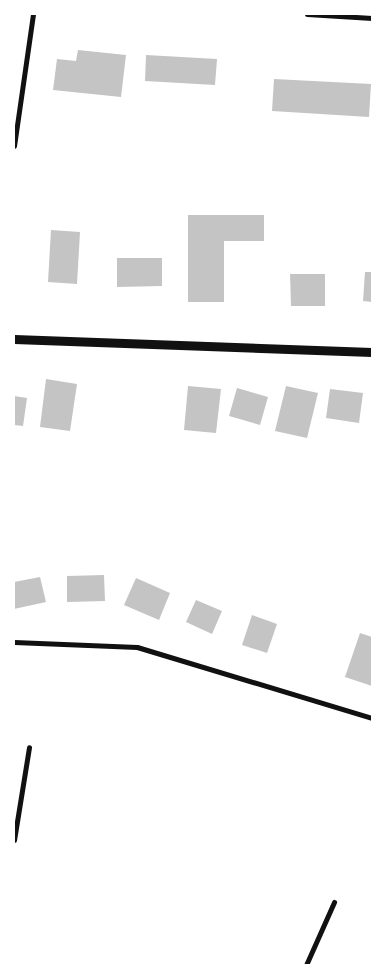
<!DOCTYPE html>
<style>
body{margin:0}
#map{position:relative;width:386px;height:979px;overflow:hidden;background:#fff;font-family:Mulish,sans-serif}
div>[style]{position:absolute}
.building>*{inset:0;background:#c4c4c4}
.minor>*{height:5px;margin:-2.5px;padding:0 2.5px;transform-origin:2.5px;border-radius:2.5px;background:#111}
.tertiary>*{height:9px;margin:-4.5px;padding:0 4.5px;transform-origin:4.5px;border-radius:4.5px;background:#111}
span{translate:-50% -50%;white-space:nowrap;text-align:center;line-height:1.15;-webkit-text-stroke:5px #fff;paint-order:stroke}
.frame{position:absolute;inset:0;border:15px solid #fff;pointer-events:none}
</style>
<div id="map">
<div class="building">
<i style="clip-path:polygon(78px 50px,126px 55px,121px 97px,53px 90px,57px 59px,76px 61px)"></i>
<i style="clip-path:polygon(146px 55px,217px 59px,215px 85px,145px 81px)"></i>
<i style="clip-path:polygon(274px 79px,371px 84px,369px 117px,272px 111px)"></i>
<i style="clip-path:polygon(188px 215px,264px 215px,264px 241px,224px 241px,224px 302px,188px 302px)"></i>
<i style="clip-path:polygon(51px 230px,80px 232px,77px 284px,48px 282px)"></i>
<i style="clip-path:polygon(117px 258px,162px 258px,162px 286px,117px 287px)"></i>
<i style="clip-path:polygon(365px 272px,372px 272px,372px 302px,363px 301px)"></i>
<i style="clip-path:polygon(290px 274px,325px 274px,325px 306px,291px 306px)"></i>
<i style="clip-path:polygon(46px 379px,77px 384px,70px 431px,40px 427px)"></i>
<i style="clip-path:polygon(188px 386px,221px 389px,216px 433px,184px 430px)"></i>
<i style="clip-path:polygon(286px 386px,318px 393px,307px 438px,275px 431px)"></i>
<i style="clip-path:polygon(237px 388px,268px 397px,260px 425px,229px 416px)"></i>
<i style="clip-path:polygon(330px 389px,363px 393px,359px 423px,326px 418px)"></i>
<i style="clip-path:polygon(14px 396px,27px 398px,23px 426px,14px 425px)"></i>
<i style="clip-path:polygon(104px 575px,105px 601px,67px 602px,67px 576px)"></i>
<i style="clip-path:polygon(40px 577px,46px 602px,14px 609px,14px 582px)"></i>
<i style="clip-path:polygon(136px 578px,170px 593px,159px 620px,124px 605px)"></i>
<i style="clip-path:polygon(196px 600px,222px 611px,212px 634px,186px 622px)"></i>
<i style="clip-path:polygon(252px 615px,277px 624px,267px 653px,242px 645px)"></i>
<i style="clip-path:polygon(360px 633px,372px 637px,372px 686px,345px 677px)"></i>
</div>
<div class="minor">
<i style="left:307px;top:14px;width:65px;rotate:3.5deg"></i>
<i style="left:14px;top:146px;width:133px;rotate:-81.8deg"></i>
<i style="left:14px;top:642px;width:123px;rotate:2.3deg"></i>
<i style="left:137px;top:647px;width:245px;rotate:16.8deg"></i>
<i style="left:14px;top:840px;width:94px;rotate:-80.8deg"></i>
<i style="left:306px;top:965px;width:69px;rotate:-66deg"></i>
</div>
<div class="tertiary">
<i style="left:14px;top:339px;width:358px;rotate:2.1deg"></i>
</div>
<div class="frame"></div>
</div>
